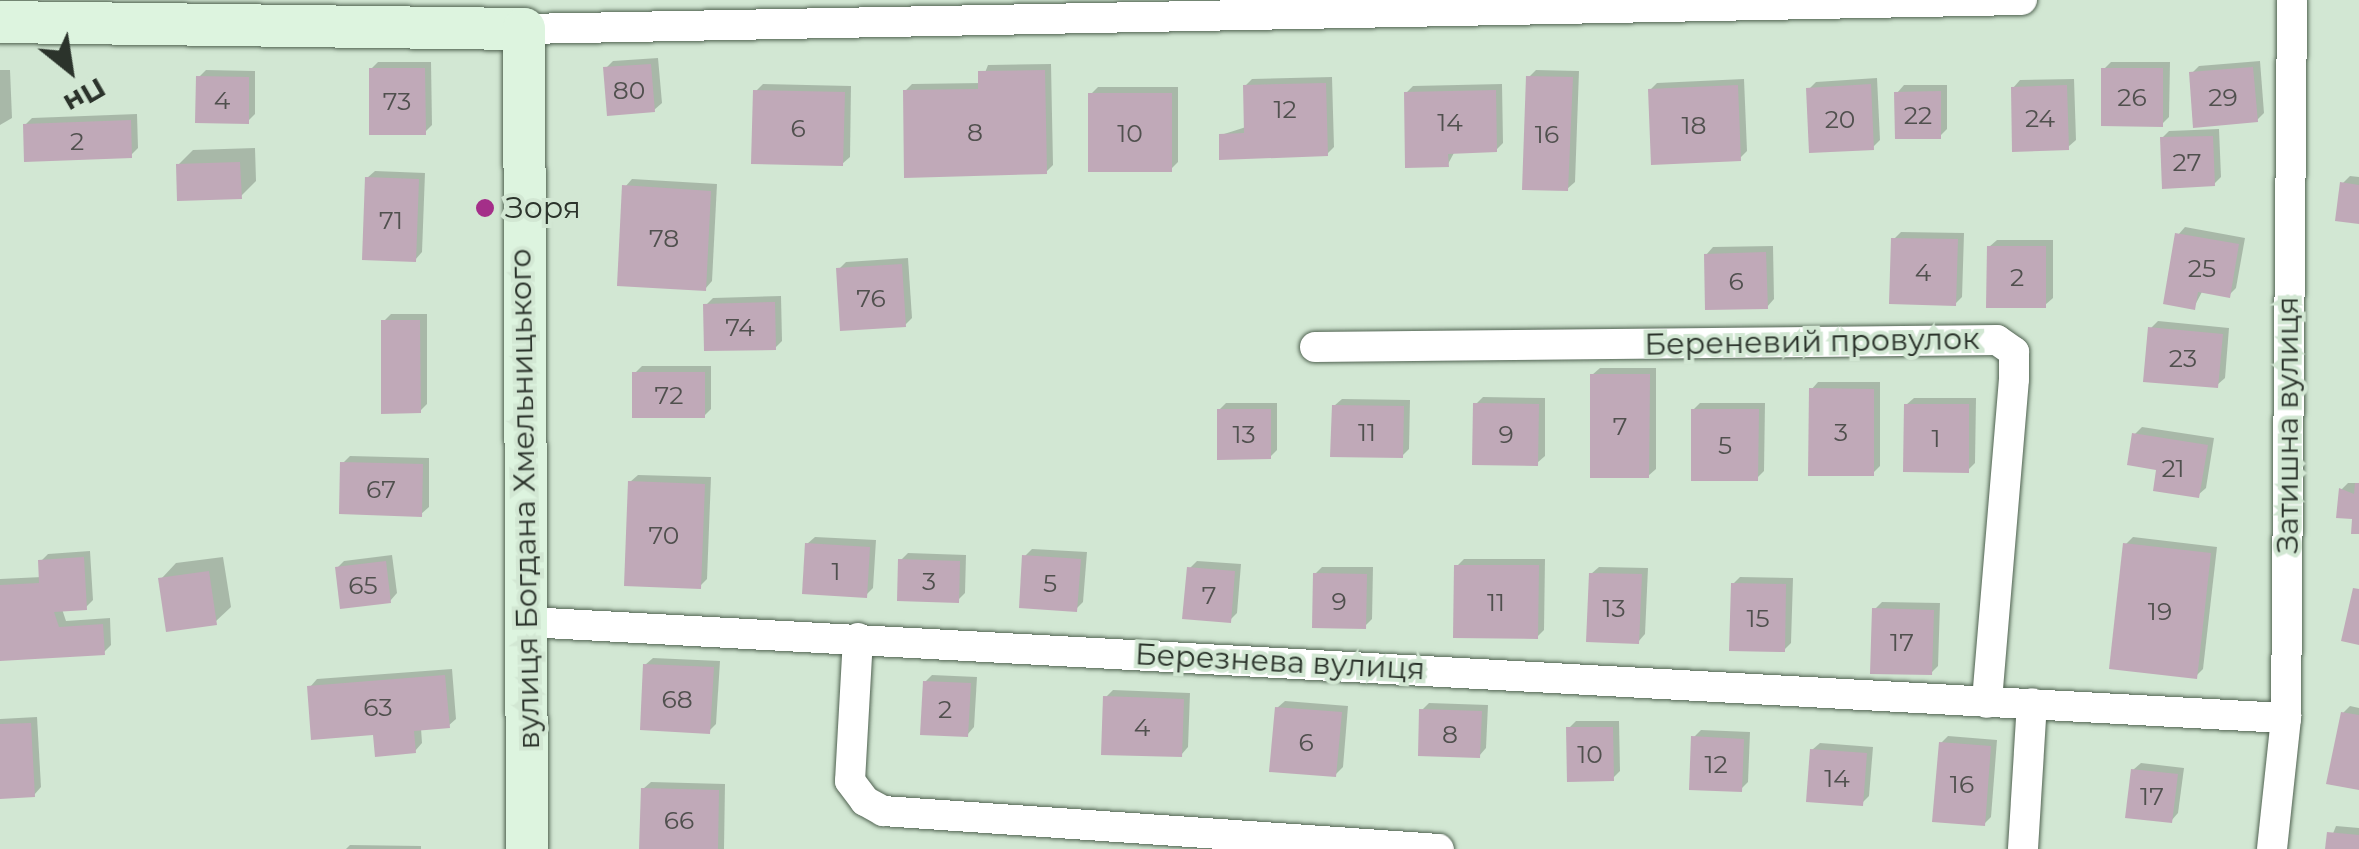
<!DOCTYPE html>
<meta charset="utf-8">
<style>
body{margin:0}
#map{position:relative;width:2359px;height:849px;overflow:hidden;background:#d2e7d3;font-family:Montserrat,sans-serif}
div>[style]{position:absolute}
.shadow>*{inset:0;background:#0003}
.building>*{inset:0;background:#c0a9b8}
.roads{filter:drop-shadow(0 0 2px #506251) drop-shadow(0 0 2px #506251)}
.minor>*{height:30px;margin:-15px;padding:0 15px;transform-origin:15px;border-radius:15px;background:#fff}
.secondary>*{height:42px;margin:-21px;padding:0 21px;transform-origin:21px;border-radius:21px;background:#ddf4df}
.dots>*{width:28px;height:28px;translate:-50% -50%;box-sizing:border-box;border:5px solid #d2e7d3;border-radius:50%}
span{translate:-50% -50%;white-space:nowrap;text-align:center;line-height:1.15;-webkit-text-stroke:8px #d2e7d3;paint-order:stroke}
.number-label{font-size:25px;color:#50504e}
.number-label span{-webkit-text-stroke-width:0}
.poi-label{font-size:30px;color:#2b332b}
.left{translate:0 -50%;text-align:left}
.street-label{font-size:30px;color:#2b332b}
.north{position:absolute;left:20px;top:20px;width:100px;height:100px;-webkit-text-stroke:8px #d2e7d3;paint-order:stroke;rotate:150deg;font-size:28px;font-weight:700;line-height:40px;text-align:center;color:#2b332b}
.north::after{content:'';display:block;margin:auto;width:35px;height:45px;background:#2b332b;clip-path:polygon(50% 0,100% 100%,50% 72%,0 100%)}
</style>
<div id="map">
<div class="shadow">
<i style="clip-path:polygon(658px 58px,662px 103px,654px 110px,606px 68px,613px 61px)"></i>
<i style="clip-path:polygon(2260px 61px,2264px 113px,2257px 120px,2192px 73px,2199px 66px)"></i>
<i style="clip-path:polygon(378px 62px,431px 62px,432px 125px,425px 132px,371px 69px)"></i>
<i style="clip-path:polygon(2111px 62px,2170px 62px,2169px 117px,2162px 124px,2104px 69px)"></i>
<i style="clip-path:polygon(1051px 64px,1053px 165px,1046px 172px,905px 91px,912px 84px,981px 83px,988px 65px)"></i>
<i style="clip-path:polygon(0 70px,10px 70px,12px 118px,0 125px)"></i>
<i style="clip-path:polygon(206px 70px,255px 71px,255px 114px,248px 121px,198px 78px)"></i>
<i style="clip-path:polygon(1536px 70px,1579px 71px,1575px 182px,1567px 189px,1529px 77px)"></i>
<i style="clip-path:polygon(1332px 77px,1334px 147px,1327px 154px,1221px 135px,1246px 127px,1245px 86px,1252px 79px)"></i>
<i style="clip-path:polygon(1877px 78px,1880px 140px,1873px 147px,1809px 89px,1816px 82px)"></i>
<i style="clip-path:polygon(1744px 79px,1747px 151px,1740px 158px,1650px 90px,1657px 83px)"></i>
<i style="clip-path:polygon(2074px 79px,2076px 140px,2068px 147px,2013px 88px,2020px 80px)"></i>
<i style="clip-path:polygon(763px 84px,851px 86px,850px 157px,842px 164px,756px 91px)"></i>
<i style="clip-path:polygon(1502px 84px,1503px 143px,1496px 150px,1455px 151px,1448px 164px,1406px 93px,1413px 86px)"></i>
<i style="clip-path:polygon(1904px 85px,1947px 85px,1947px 129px,1940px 136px,1897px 93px)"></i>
<i style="clip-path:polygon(1098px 87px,1178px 87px,1178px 162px,1171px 169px,1091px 94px)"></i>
<i style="clip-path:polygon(137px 114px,138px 148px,131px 155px,25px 125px,32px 118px)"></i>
<i style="clip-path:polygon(2219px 129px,2221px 177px,2214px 184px,2162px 138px,2169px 131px)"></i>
<i style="clip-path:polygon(255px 148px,256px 181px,241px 196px,178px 165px,193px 150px)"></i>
<i style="clip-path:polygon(375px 171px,425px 173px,422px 252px,415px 260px,367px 178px)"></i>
<i style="clip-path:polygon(2350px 176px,2359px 177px,2359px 222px,2343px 183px)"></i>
<i style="clip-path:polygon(632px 179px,717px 184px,712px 281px,705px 289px,625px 187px)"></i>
<i style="clip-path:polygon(2185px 227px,2245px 238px,2236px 288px,2229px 295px,2203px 290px,2194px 307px,2178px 235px)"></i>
<i style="clip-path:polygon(1901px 232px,1964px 233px,1962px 297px,1955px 304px,1894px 239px)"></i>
<i style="clip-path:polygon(1997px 240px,2053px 240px,2053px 298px,2045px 305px,1989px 247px)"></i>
<i style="clip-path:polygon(1773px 246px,1774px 299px,1767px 307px,1706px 255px,1713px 247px)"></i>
<i style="clip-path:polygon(908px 258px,912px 318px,905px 325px,839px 269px,846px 262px)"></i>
<i style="clip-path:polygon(781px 296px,782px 341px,775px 348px,706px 305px,713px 298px)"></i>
<i style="clip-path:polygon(391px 314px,427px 314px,427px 404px,420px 411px,384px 321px)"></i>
<i style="clip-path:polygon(2158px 321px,2229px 328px,2225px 378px,2217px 385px,2150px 329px)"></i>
<i style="clip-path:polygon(642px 366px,711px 366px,711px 409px,704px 416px,635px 373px)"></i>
<i style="clip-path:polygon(1600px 368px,1656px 368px,1656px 469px,1648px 476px,1592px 375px)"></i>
<i style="clip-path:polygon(1818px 382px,1880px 382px,1880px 466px,1873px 473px,1811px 390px)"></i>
<i style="clip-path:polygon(1483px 397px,1545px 398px,1545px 456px,1537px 463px,1476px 404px)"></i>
<i style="clip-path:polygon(1914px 398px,1976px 398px,1975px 463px,1968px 470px,1906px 405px)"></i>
<i style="clip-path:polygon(1342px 399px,1410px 400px,1409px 449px,1402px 456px,1334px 406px)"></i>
<i style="clip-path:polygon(1226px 403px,1277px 403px,1277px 450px,1270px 457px,1219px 410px)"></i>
<i style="clip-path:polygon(1700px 403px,1765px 403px,1764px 471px,1757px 478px,1693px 410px)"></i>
<i style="clip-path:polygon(2142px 427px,2214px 438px,2206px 488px,2198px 495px,2159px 468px,2135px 434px)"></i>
<i style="clip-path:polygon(350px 456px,429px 458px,429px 507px,421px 514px,343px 463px)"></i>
<i style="clip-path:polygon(638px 475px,711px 477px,707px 579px,700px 586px,630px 482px)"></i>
<i style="clip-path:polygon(2348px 483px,2359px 483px,2359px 532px,2341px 490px)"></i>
<i style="clip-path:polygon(815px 537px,876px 540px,873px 588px,866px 595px,807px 544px)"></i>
<i style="clip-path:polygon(2133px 537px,2217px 547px,2203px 669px,2196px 676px,2126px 544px)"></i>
<i style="clip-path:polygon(1032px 549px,1087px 552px,1083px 602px,1076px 609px,1025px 556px)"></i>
<i style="clip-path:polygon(90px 551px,93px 600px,86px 607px,62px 609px,66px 621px,110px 618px,111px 645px,104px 652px,0 659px,0 579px,42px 577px,41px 561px,48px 554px)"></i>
<i style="clip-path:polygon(908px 553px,966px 555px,965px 593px,958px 600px,901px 560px)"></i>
<i style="clip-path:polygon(392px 555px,397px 593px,390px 601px,337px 568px,344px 561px)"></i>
<i style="clip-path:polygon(223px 557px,231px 607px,215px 622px,161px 579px,176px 563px)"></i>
<i style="clip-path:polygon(1464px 559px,1545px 559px,1544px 630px,1537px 637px,1457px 566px)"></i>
<i style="clip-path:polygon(1197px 561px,1241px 564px,1237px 613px,1230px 620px,1190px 568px)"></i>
<i style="clip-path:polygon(1322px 567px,1373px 567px,1372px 619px,1365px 626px,1315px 574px)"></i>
<i style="clip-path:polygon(1599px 567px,1648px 568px,1645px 634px,1638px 642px,1591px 574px)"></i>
<i style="clip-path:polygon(1740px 577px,1793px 578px,1791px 643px,1784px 650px,1733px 584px)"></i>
<i style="clip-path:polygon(1882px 602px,1940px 603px,1938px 666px,1931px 673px,1875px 609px)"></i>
<i style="clip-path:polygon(653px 658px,720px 661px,716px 724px,709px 731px,645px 665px)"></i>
<i style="clip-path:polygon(452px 669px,456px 719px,448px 726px,421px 728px,422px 743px,415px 751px,376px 733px,310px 687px,317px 679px)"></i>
<i style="clip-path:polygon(932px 675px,977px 677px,974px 727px,967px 735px,925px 682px)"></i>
<i style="clip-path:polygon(1113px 690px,1190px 693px,1188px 747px,1181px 755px,1106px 697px)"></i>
<i style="clip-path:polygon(1285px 701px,1348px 706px,1343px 767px,1335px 775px,1277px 708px)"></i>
<i style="clip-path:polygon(1429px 703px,1488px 705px,1486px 748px,1479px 756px,1422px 710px)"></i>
<i style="clip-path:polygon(2350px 706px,2359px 708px,2359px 788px,2343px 713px)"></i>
<i style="clip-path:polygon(37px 717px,41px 787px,34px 795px,0 796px,0 719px)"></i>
<i style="clip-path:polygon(1576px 721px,1619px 721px,1620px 771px,1613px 778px,1569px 728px)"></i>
<i style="clip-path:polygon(1701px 730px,1750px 732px,1748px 782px,1741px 789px,1694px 737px)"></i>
<i style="clip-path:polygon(1948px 736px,1997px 740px,1991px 817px,1984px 824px,1941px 743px)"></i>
<i style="clip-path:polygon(1820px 743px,1873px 747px,1869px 796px,1862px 803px,1812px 750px)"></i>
<i style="clip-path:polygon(2141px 763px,2184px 768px,2178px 813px,2171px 821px,2133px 770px)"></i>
<i style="clip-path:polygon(651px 782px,725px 784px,724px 849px,642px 849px,643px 789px)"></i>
<i style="clip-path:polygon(2336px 826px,2359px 828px,2359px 849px,2327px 849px)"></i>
<i style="clip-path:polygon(350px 845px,421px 846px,421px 849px,346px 849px)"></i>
</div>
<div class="building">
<i style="clip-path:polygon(651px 64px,655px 112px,607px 116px,603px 67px)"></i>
<i style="clip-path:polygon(2253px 67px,2258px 122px,2193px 128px,2189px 72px)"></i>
<i style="clip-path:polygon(369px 68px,425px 68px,426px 135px,369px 135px)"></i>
<i style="clip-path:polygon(2101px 68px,2163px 68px,2163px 127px,2101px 126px)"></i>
<i style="clip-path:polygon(1045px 70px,1047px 174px,904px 178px,903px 90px,978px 89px,978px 71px)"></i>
<i style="clip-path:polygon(196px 76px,249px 77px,249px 124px,195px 123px)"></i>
<i style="clip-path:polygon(1526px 76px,1573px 77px,1568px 191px,1522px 190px)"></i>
<i style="clip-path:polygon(1326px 83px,1328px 156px,1219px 160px,1219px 134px,1244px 133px,1243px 85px)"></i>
<i style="clip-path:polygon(1871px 84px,1874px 150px,1809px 153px,1806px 88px)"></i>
<i style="clip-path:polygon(1738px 85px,1741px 161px,1651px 165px,1648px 89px)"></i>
<i style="clip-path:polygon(2067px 85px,2069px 150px,2012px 152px,2011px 87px)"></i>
<i style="clip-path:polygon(753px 90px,845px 92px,843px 166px,751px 164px)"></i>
<i style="clip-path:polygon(1496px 90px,1497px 152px,1448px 154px,1449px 167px,1405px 168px,1404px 92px)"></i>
<i style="clip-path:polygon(1941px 91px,1941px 139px,1895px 139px,1894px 92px)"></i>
<i style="clip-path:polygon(1088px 93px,1172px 93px,1172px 172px,1088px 172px)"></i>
<i style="clip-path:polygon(131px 120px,132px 158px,24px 162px,23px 124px)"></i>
<i style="clip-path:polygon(2213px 136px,2215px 186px,2162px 189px,2160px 137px)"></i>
<i style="clip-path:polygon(240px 162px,242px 199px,177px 201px,176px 164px)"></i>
<i style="clip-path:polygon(365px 177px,419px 179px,416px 262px,362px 260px)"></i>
<i style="clip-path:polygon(2340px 182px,2359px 185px,2359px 224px,2335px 221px)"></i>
<i style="clip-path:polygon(622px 185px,711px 191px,706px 291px,617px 286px)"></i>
<i style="clip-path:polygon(2175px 233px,2239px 244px,2230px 298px,2198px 292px,2195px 310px,2163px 304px)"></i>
<i style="clip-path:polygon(1891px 238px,1958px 239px,1956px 306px,1889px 304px)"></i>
<i style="clip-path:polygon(1987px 246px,2046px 246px,2046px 308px,1986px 308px)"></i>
<i style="clip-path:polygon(1766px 252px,1768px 309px,1705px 310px,1704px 254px)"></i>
<i style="clip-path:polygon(902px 264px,906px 327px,840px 331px,836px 268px)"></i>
<i style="clip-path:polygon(775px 302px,776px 350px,704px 351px,703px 304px)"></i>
<i style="clip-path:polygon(381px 320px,420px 320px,421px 413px,381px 414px)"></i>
<i style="clip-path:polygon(2148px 327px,2223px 334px,2218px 388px,2143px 382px)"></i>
<i style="clip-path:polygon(632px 372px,705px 372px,705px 418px,632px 418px)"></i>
<i style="clip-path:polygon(1590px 374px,1650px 374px,1649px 478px,1590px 478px)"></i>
<i style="clip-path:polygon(1809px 388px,1874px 389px,1874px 476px,1808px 476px)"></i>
<i style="clip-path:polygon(1473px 403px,1539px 404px,1538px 466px,1472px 465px)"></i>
<i style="clip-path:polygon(1904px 404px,1969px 404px,1969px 473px,1903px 472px)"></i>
<i style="clip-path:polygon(1332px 405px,1404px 406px,1403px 458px,1330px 457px)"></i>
<i style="clip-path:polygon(1217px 409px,1271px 409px,1271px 459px,1217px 460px)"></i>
<i style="clip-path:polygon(1691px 409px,1759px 409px,1758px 481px,1691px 481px)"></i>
<i style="clip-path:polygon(2132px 433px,2208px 445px,2199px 498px,2153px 491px,2156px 470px,2127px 465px)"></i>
<i style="clip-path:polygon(340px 462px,423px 464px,422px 517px,339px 514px)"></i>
<i style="clip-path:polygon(628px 481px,705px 484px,701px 589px,624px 586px)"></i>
<i style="clip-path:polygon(2355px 483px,2359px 483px,2359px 534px,2351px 534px,2352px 519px,2336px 518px,2339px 488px,2354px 494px)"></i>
<i style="clip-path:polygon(805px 543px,870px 547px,867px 598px,802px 594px)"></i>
<i style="clip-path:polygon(2123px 543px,2211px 553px,2197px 679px,2109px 669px)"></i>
<i style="clip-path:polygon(1022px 555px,1081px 559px,1077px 612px,1019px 608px)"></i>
<i style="clip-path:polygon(84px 557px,87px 610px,54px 612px,59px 627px,103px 624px,105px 655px,0 661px,0 585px,39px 583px,38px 560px)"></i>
<i style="clip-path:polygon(898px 559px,960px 561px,959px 603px,897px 601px)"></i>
<i style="clip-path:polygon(386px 561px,391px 603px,340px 609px,335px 567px)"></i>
<i style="clip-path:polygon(1454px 565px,1539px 565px,1538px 639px,1453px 638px)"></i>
<i style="clip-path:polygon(1187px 567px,1235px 571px,1231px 623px,1182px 619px)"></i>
<i style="clip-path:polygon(209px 571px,217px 625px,166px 632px,158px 578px)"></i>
<i style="clip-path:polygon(1313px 573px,1367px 574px,1366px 629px,1312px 628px)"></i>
<i style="clip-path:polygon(1589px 573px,1642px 574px,1639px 644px,1586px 642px)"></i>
<i style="clip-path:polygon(1731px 583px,1786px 584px,1785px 652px,1729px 651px)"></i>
<i style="clip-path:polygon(2353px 588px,2359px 589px,2359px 645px,2341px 641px)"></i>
<i style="clip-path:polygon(1872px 608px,1934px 610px,1932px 675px,1870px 674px)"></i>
<i style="clip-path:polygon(643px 664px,714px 667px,710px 734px,640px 730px)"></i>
<i style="clip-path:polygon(445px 675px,450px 728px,414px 731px,416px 753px,375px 757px,373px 735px,311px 740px,307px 686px)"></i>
<i style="clip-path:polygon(923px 681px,971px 683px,968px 737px,920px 735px)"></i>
<i style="clip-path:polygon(1103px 696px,1184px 699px,1182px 757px,1101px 755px)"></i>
<i style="clip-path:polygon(1275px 707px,1342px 712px,1336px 777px,1269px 772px)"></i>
<i style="clip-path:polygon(1419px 709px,1482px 711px,1480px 758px,1418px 756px)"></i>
<i style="clip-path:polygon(2341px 712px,2359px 715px,2359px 790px,2326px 784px)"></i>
<i style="clip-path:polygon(31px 723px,35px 797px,0 799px,0 724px)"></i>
<i style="clip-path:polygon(1566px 727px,1613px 727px,1614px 781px,1567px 782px)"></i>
<i style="clip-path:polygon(1691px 736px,1744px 739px,1742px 792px,1689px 790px)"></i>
<i style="clip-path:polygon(1939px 742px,1991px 746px,1985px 826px,1932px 822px)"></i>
<i style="clip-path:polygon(1810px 749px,1867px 753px,1863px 806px,1806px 802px)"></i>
<i style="clip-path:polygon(2131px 769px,2178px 774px,2172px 823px,2125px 818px)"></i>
<i style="clip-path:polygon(641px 788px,719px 790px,718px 849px,639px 849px)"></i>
<i style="clip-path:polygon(2327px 832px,2359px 835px,2359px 849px,2325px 849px)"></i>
</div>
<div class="roads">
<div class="minor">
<i style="left:524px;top:29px;width:1498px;rotate:-1.11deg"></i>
<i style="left:1315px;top:347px;width:682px;rotate:-0.59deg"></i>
<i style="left:1997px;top:340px;width:21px;rotate:35deg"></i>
<i style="left:2014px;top:352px;width:27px;rotate:90deg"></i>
<i style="left:2014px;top:379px;width:325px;rotate:94.8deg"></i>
<i style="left:528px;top:622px;width:1761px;rotate:3.13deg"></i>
<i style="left:858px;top:638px;width:143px;rotate:93.2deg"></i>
<i style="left:850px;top:781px;width:25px;rotate:53deg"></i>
<i style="left:865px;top:801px;width:21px;rotate:29deg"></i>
<i style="left:883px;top:811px;width:557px;rotate:3.91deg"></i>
<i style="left:2023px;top:849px;width:146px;rotate:-86.5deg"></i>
<i style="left:2272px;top:849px;width:132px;rotate:-83.9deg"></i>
<i style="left:2286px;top:718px;width:718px;rotate:-89.52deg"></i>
</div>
<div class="secondary">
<i style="left:0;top:22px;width:524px;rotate:0.77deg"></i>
<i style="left:524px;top:29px;width:820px;rotate:89.79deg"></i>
</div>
</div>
<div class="dots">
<i style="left:485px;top:208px;background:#a42f89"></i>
</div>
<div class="number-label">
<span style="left:629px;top:90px">80</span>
<span style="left:2132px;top:97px">26</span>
<span style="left:2223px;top:97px">29</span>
<span style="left:222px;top:100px">4</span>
<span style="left:397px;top:101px">73</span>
<span style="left:1285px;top:109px">12</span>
<span style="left:1918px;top:115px">22</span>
<span style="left:2040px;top:118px">24</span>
<span style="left:1840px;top:119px">20</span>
<span style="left:1450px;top:122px">14</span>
<span style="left:1694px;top:125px">18</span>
<span style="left:798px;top:128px">6</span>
<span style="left:975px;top:132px">8</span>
<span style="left:1130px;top:133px">10</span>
<span style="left:1547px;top:134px">16</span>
<span style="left:77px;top:141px">2</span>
<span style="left:2187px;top:162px">27</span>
<span style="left:391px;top:220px">71</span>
<span style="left:664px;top:238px">78</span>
<span style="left:2202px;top:268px">25</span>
<span style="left:1923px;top:272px">4</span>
<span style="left:2017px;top:277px">2</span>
<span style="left:1736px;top:281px">6</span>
<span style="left:871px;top:298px">76</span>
<span style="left:740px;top:327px">74</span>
<span style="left:2183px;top:358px">23</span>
<span style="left:669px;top:395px">72</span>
<span style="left:1620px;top:426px">7</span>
<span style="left:1367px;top:432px">11</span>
<span style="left:1841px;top:432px">3</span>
<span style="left:1244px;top:434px">13</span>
<span style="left:1506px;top:434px">9</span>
<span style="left:1936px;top:438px">1</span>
<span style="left:1725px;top:445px">5</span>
<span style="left:2173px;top:468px">21</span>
<span style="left:381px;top:489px">67</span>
<span style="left:664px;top:535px">70</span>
<span style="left:836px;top:571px">1</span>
<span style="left:929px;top:581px">3</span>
<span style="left:1050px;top:583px">5</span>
<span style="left:363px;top:585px">65</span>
<span style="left:1209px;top:595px">7</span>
<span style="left:1339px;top:601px">9</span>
<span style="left:1496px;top:602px">11</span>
<span style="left:1614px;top:608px">13</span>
<span style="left:2160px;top:611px">19</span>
<span style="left:1758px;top:618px">15</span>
<span style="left:1902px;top:642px">17</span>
<span style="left:677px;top:699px">68</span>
<span style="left:378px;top:707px">63</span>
<span style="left:945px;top:709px">2</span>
<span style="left:1142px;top:727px">4</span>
<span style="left:1450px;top:734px">8</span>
<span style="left:1306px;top:742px">6</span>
<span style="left:1590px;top:754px">10</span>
<span style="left:1716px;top:764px">12</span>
<span style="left:1837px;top:778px">14</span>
<span style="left:1962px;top:784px">16</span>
<span style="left:2152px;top:796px">17</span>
<span style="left:679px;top:820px">66</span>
</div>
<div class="poi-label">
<span class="left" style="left:505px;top:208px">Зоря</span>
</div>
<div class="street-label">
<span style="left:1812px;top:342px;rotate:-1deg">Береневий провулок</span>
<span style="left:2288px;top:425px;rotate:-90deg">Затишна вулиця</span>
<span style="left:525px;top:499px;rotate:-91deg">вулиця Богдана Хмельницького</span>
<span style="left:1280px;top:662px;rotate:3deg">Березнева вулиця</span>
</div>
<div class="north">Пн</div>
</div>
